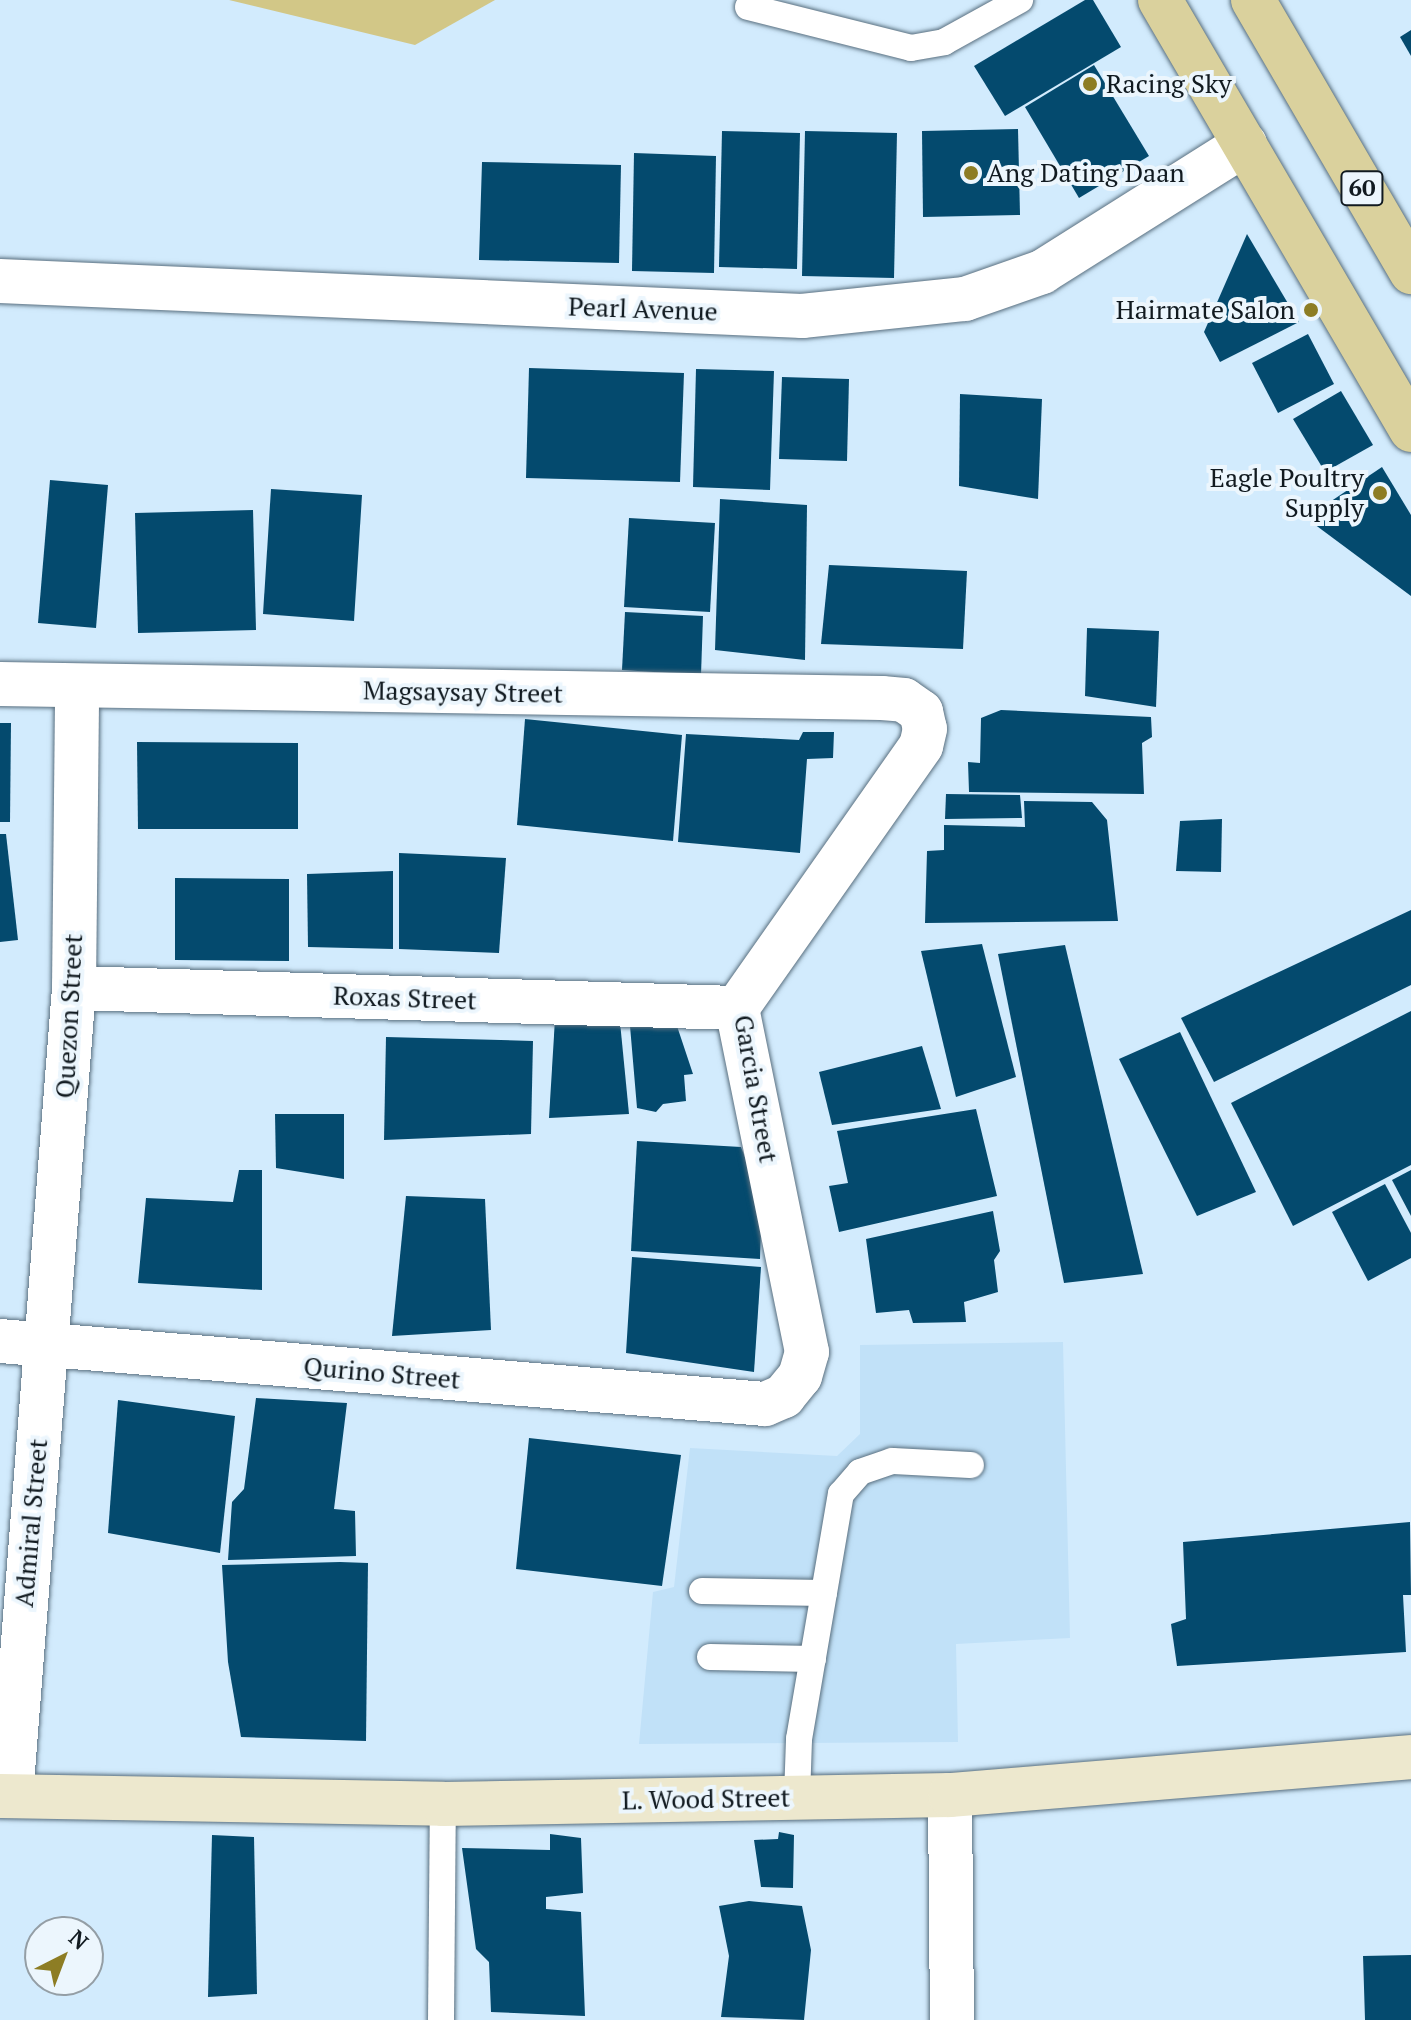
<!DOCTYPE html>
<style>
body{margin:0}
#map{position:relative;width:1411px;height:2020px;overflow:hidden;background:#d2ebfd;font-family:"PT Serif",serif}
div>[style]{position:absolute}
.built>*{inset:0;background:#c1e1f8}
.green>*{inset:0;background:#d2c787}
.building>*{inset:0;background:#044a6e}
.roads{filter:drop-shadow(0 0 2px #596f7f) drop-shadow(0 0 2px #596f7f)}
.lane>*{height:26px;margin:-13px;padding:0 13px;transform-origin:13px;border-radius:13px;background:#fff}
.street>*{height:44px;margin:-22px;padding:0 22px;transform-origin:22px;border-radius:22px;background:#fff}
.secondary>*{height:44px;margin:-22px;padding:0 22px;transform-origin:22px;border-radius:22px;background:#ede8ce}
.primary>*{height:44px;margin:-22px;padding:0 22px;transform-origin:22px;border-radius:22px;background:#dad19d}
.dots>*{width:22px;height:22px;translate:-50% -50%;box-sizing:border-box;border:4px solid #ecf6fd;border-radius:50%}
span{translate:-50% -50%;white-space:nowrap;text-align:center;line-height:1.15;-webkit-text-stroke:8px #ecf6fd;paint-order:stroke}
.shield-label span{padding:2px 6px;background:#ecf6fd;border:2px solid;border-radius:6px;-webkit-text-stroke-width:0}
.shield-label{font-size:24px;color:#111a20;font-weight:700}
.poi-label{font-size:26px;color:#111a20}
.left{translate:0 -50%;text-align:left}
.right{translate:-100% -50%;text-align:right}
.street-label{font-size:26px;color:#111a20}
.north{position:absolute;left:24px;top:1916px;width:80px;height:80px;box-sizing:border-box;background:#ecf6fd;border:2px solid #949ea5;border-radius:50%;rotate:42deg;font-size:22px;font-weight:700;line-height:32px;text-align:center;color:#111a20}
.north::after{content:'';display:block;margin:auto;width:28px;height:36px;background:#8d7d24;clip-path:polygon(50% 0,100% 100%,50% 72%,0 100%)}
</style>
<div id="map">
<div class="built">
<i style="clip-path:polygon(1063px 1342px,1070px 1638px,956px 1644px,958px 1742px,639px 1744px,653px 1592px,674px 1587px,690px 1448px,837px 1456px,860px 1434px,860px 1345px)"></i>
</div>
<div class="green">
<i style="clip-path:polygon(229px 0,495px 0,415px 45px)"></i>
</div>
<div class="building">
<i style="clip-path:polygon(1085px 0,1093px 0,1121px 47px,1005px 116px,974px 66px)"></i>
<i style="clip-path:polygon(1411px 30px,1411px 56px,1400px 37px)"></i>
<i style="clip-path:polygon(1094px 65px,1149px 156px,1079px 198px,1025px 107px)"></i>
<i style="clip-path:polygon(1018px 129px,1020px 215px,923px 217px,922px 131px)"></i>
<i style="clip-path:polygon(722px 131px,800px 133px,797px 269px,719px 267px)"></i>
<i style="clip-path:polygon(805px 131px,897px 133px,894px 278px,802px 276px)"></i>
<i style="clip-path:polygon(634px 153px,716px 156px,714px 273px,632px 271px)"></i>
<i style="clip-path:polygon(482px 162px,621px 165px,619px 263px,479px 260px)"></i>
<i style="clip-path:polygon(1247px 234px,1299px 322px,1220px 362px,1204px 332px)"></i>
<i style="clip-path:polygon(1308px 334px,1334px 384px,1278px 413px,1252px 363px)"></i>
<i style="clip-path:polygon(529px 368px,684px 373px,680px 482px,526px 478px)"></i>
<i style="clip-path:polygon(696px 369px,774px 371px,770px 490px,693px 487px)"></i>
<i style="clip-path:polygon(782px 377px,849px 379px,847px 461px,779px 459px)"></i>
<i style="clip-path:polygon(1341px 391px,1373px 445px,1325px 472px,1293px 419px)"></i>
<i style="clip-path:polygon(960px 394px,1042px 399px,1038px 499px,959px 486px)"></i>
<i style="clip-path:polygon(1382px 467px,1411px 515px,1411px 596px,1306px 518px)"></i>
<i style="clip-path:polygon(50px 480px,108px 485px,96px 628px,38px 623px)"></i>
<i style="clip-path:polygon(271px 489px,362px 495px,354px 621px,263px 614px)"></i>
<i style="clip-path:polygon(720px 499px,807px 505px,805px 660px,715px 650px)"></i>
<i style="clip-path:polygon(253px 510px,256px 630px,138px 633px,135px 513px)"></i>
<i style="clip-path:polygon(629px 518px,715px 523px,710px 612px,624px 607px)"></i>
<i style="clip-path:polygon(829px 565px,967px 571px,963px 649px,821px 644px)"></i>
<i style="clip-path:polygon(625px 612px,703px 616px,701px 675px,622px 670px)"></i>
<i style="clip-path:polygon(1087px 628px,1159px 631px,1156px 707px,1085px 696px)"></i>
<i style="clip-path:polygon(1001px 710px,1151px 717px,1152px 737px,1142px 743px,1144px 794px,969px 792px,968px 762px,980px 763px,981px 718px)"></i>
<i style="clip-path:polygon(525px 719px,682px 735px,673px 841px,517px 825px)"></i>
<i style="clip-path:polygon(0 723px,11px 723px,10px 822px,0 822px)"></i>
<i style="clip-path:polygon(803px 732px,834px 732px,833px 758px,807px 759px,800px 853px,678px 842px,686px 734px,799px 740px)"></i>
<i style="clip-path:polygon(137px 742px,298px 743px,298px 829px,138px 829px)"></i>
<i style="clip-path:polygon(946px 794px,1020px 795px,1022px 818px,945px 819px)"></i>
<i style="clip-path:polygon(1024px 801px,1092px 802px,1107px 820px,1118px 921px,925px 923px,927px 851px,944px 850px,944px 825px,1025px 827px)"></i>
<i style="clip-path:polygon(1222px 819px,1221px 872px,1176px 871px,1180px 821px)"></i>
<i style="clip-path:polygon(0 834px,6px 834px,18px 940px,0 942px)"></i>
<i style="clip-path:polygon(399px 853px,506px 858px,499px 953px,399px 949px)"></i>
<i style="clip-path:polygon(393px 871px,393px 949px,308px 947px,307px 874px)"></i>
<i style="clip-path:polygon(175px 878px,289px 879px,289px 961px,175px 960px)"></i>
<i style="clip-path:polygon(1411px 910px,1411px 985px,1214px 1082px,1181px 1018px)"></i>
<i style="clip-path:polygon(982px 944px,1016px 1077px,956px 1097px,921px 951px)"></i>
<i style="clip-path:polygon(1065px 945px,1143px 1274px,1064px 1283px,998px 954px)"></i>
<i style="clip-path:polygon(1411px 1011px,1411px 1165px,1293px 1226px,1231px 1103px)"></i>
<i style="clip-path:polygon(555px 1019px,620px 1022px,629px 1114px,549px 1118px)"></i>
<i style="clip-path:polygon(630px 1026px,677px 1026px,693px 1074px,684px 1075px,686px 1101px,663px 1104px,656px 1112px,637px 1108px)"></i>
<i style="clip-path:polygon(1180px 1032px,1256px 1192px,1197px 1216px,1119px 1059px)"></i>
<i style="clip-path:polygon(386px 1037px,533px 1041px,531px 1134px,384px 1140px)"></i>
<i style="clip-path:polygon(922px 1046px,941px 1109px,832px 1125px,819px 1072px)"></i>
<i style="clip-path:polygon(976px 1109px,997px 1196px,839px 1232px,829px 1186px,848px 1183px,837px 1131px)"></i>
<i style="clip-path:polygon(275px 1114px,344px 1114px,344px 1179px,276px 1168px)"></i>
<i style="clip-path:polygon(637px 1141px,741px 1147px,762px 1201px,760px 1259px,631px 1251px)"></i>
<i style="clip-path:polygon(239px 1170px,262px 1170px,262px 1290px,138px 1283px,146px 1198px,233px 1202px)"></i>
<i style="clip-path:polygon(1411px 1170px,1411px 1216px,1392px 1180px)"></i>
<i style="clip-path:polygon(1385px 1184px,1411px 1233px,1411px 1258px,1368px 1281px,1332px 1212px)"></i>
<i style="clip-path:polygon(406px 1196px,485px 1199px,491px 1330px,392px 1336px)"></i>
<i style="clip-path:polygon(993px 1211px,1000px 1251px,994px 1260px,998px 1292px,964px 1302px,966px 1322px,913px 1323px,909px 1310px,876px 1313px,866px 1239px)"></i>
<i style="clip-path:polygon(632px 1257px,761px 1267px,754px 1372px,626px 1353px)"></i>
<i style="clip-path:polygon(256px 1398px,347px 1403px,334px 1509px,355px 1511px,356px 1556px,228px 1560px,232px 1502px,244px 1489px)"></i>
<i style="clip-path:polygon(118px 1400px,235px 1416px,220px 1553px,108px 1533px)"></i>
<i style="clip-path:polygon(529px 1438px,681px 1455px,662px 1586px,516px 1569px)"></i>
<i style="clip-path:polygon(1410px 1522px,1411px 1595px,1403px 1595px,1406px 1652px,1177px 1666px,1171px 1624px,1186px 1619px,1183px 1542px)"></i>
<i style="clip-path:polygon(340px 1562px,368px 1563px,366px 1741px,241px 1737px,228px 1662px,222px 1565px)"></i>
<i style="clip-path:polygon(779px 1832px,794px 1835px,793px 1888px,761px 1887px,754px 1840px,778px 1839px)"></i>
<i style="clip-path:polygon(550px 1834px,581px 1838px,583px 1893px,546px 1897px,546px 1909px,581px 1912px,585px 2016px,491px 2012px,489px 1962px,476px 1949px,462px 1848px,550px 1850px)"></i>
<i style="clip-path:polygon(212px 1835px,254px 1837px,257px 1994px,208px 1997px)"></i>
<i style="clip-path:polygon(749px 1901px,802px 1906px,811px 1950px,804px 2020px,721px 2017px,729px 1956px,719px 1906px)"></i>
<i style="clip-path:polygon(1411px 1955px,1411px 2020px,1365px 2020px,1363px 1956px)"></i>
</div>
<div class="roads">
<div class="lane">
<i style="left:748px;top:7px;width:168px;rotate:14.1deg"></i>
<i style="left:911px;top:48px;width:34px;rotate:-10deg"></i>
<i style="left:944px;top:42px;width:87px;rotate:-28.9deg"></i>
<i style="left:702px;top:1591px;width:122px;rotate:0.9deg"></i>
<i style="left:710px;top:1657px;width:103px;rotate:1.1deg"></i>
<i style="left:797px;top:1797px;width:58px;rotate:-88deg"></i>
<i style="left:799px;top:1739px;width:249px;rotate:-80.3deg"></i>
<i style="left:841px;top:1494px;width:29px;rotate:-49deg"></i>
<i style="left:860px;top:1472px;width:34px;rotate:-19deg"></i>
<i style="left:892px;top:1461px;width:79px;rotate:2.9deg"></i>
<i style="left:441px;top:2020px;width:216px;rotate:-89.5deg"></i>
</div>
<div class="street">
<i style="left:0;top:281px;width:803px;rotate:2.5deg"></i>
<i style="left:802px;top:316px;width:164px;rotate:-6deg"></i>
<i style="left:965px;top:299px;width:82px;rotate:-19.3deg"></i>
<i style="left:1042px;top:272px;width:240px;rotate:-32.2deg"></i>
<i style="left:0;top:684px;width:882px;rotate:0.91deg"></i>
<i style="left:882px;top:698px;width:22px;rotate:5deg"></i>
<i style="left:904px;top:700px;width:21px;rotate:35deg"></i>
<i style="left:921px;top:712px;width:17px;rotate:77deg"></i>
<i style="left:925px;top:729px;width:17px;rotate:103deg"></i>
<i style="left:921px;top:746px;width:320px;rotate:125.1deg"></i>
<i style="left:737px;top:1008px;width:351px;rotate:78.5deg"></i>
<i style="left:807px;top:1352px;width:25px;rotate:106deg"></i>
<i style="left:800px;top:1376px;width:26px;rotate:129deg"></i>
<i style="left:784px;top:1396px;width:21px;rotate:157deg"></i>
<i style="left:765px;top:1404px;width:768px;rotate:-175.29deg"></i>
<i style="left:74px;top:988px;width:663px;rotate:1.73deg"></i>
<i style="left:950px;top:1795px;width:225px;rotate:89.5deg"></i>
<i style="left:11px;top:1796px;width:810px;rotate:-85.54deg"></i>
<i style="left:74px;top:988px;width:302px;rotate:-89.4deg"></i>
</div>
<div class="secondary">
<i style="left:0;top:1796px;width:443px;rotate:1deg"></i>
<i style="left:443px;top:1804px;width:507px;rotate:-1.02deg"></i>
<i style="left:950px;top:1795px;width:463px;rotate:-4.7deg"></i>
</div>
<div class="primary">
<i style="left:1160px;top:0;width:498px;rotate:59.7deg"></i>
<i style="left:1253px;top:0;width:315px;rotate:59.8deg"></i>
</div>
</div>
<div class="dots">
<i style="left:1090px;top:84px;background:#8d7d24"></i>
<i style="left:971px;top:173px;background:#8d7d24"></i>
<i style="left:1311px;top:310px;background:#8d7d24"></i>
<i style="left:1380px;top:493px;background:#8d7d24"></i>
</div>
<div class="shield-label">
<span style="left:1362px;top:188px">60</span>
</div>
<div class="poi-label">
<span class="left" style="left:1106px;top:84px">Racing Sky</span>
<span class="left" style="left:987px;top:173px">Ang Dating Daan</span>
<span class="right" style="left:1295px;top:310px">Hairmate Salon</span>
<span class="right" style="left:1364px;top:493px">Eagle Poultry<br>Supply</span>
</div>
<div class="street-label">
<span style="left:643px;top:309px;rotate:2deg">Pearl Avenue</span>
<span style="left:463px;top:692px;rotate:1deg">Magsaysay Street</span>
<span style="left:405px;top:998px;rotate:2deg">Roxas Street</span>
<span style="left:69px;top:1016px;rotate:-87deg">Quezon Street</span>
<span style="left:756px;top:1089px;rotate:80deg">Garcia Street</span>
<span style="left:382px;top:1373px;rotate:5deg">Qurino Street</span>
<span style="left:31px;top:1523px;rotate:-85deg">Admiral Street</span>
<span style="left:706px;top:1799px;rotate:-1deg">L. Wood Street</span>
</div>
<div class="north">N</div>
</div>
